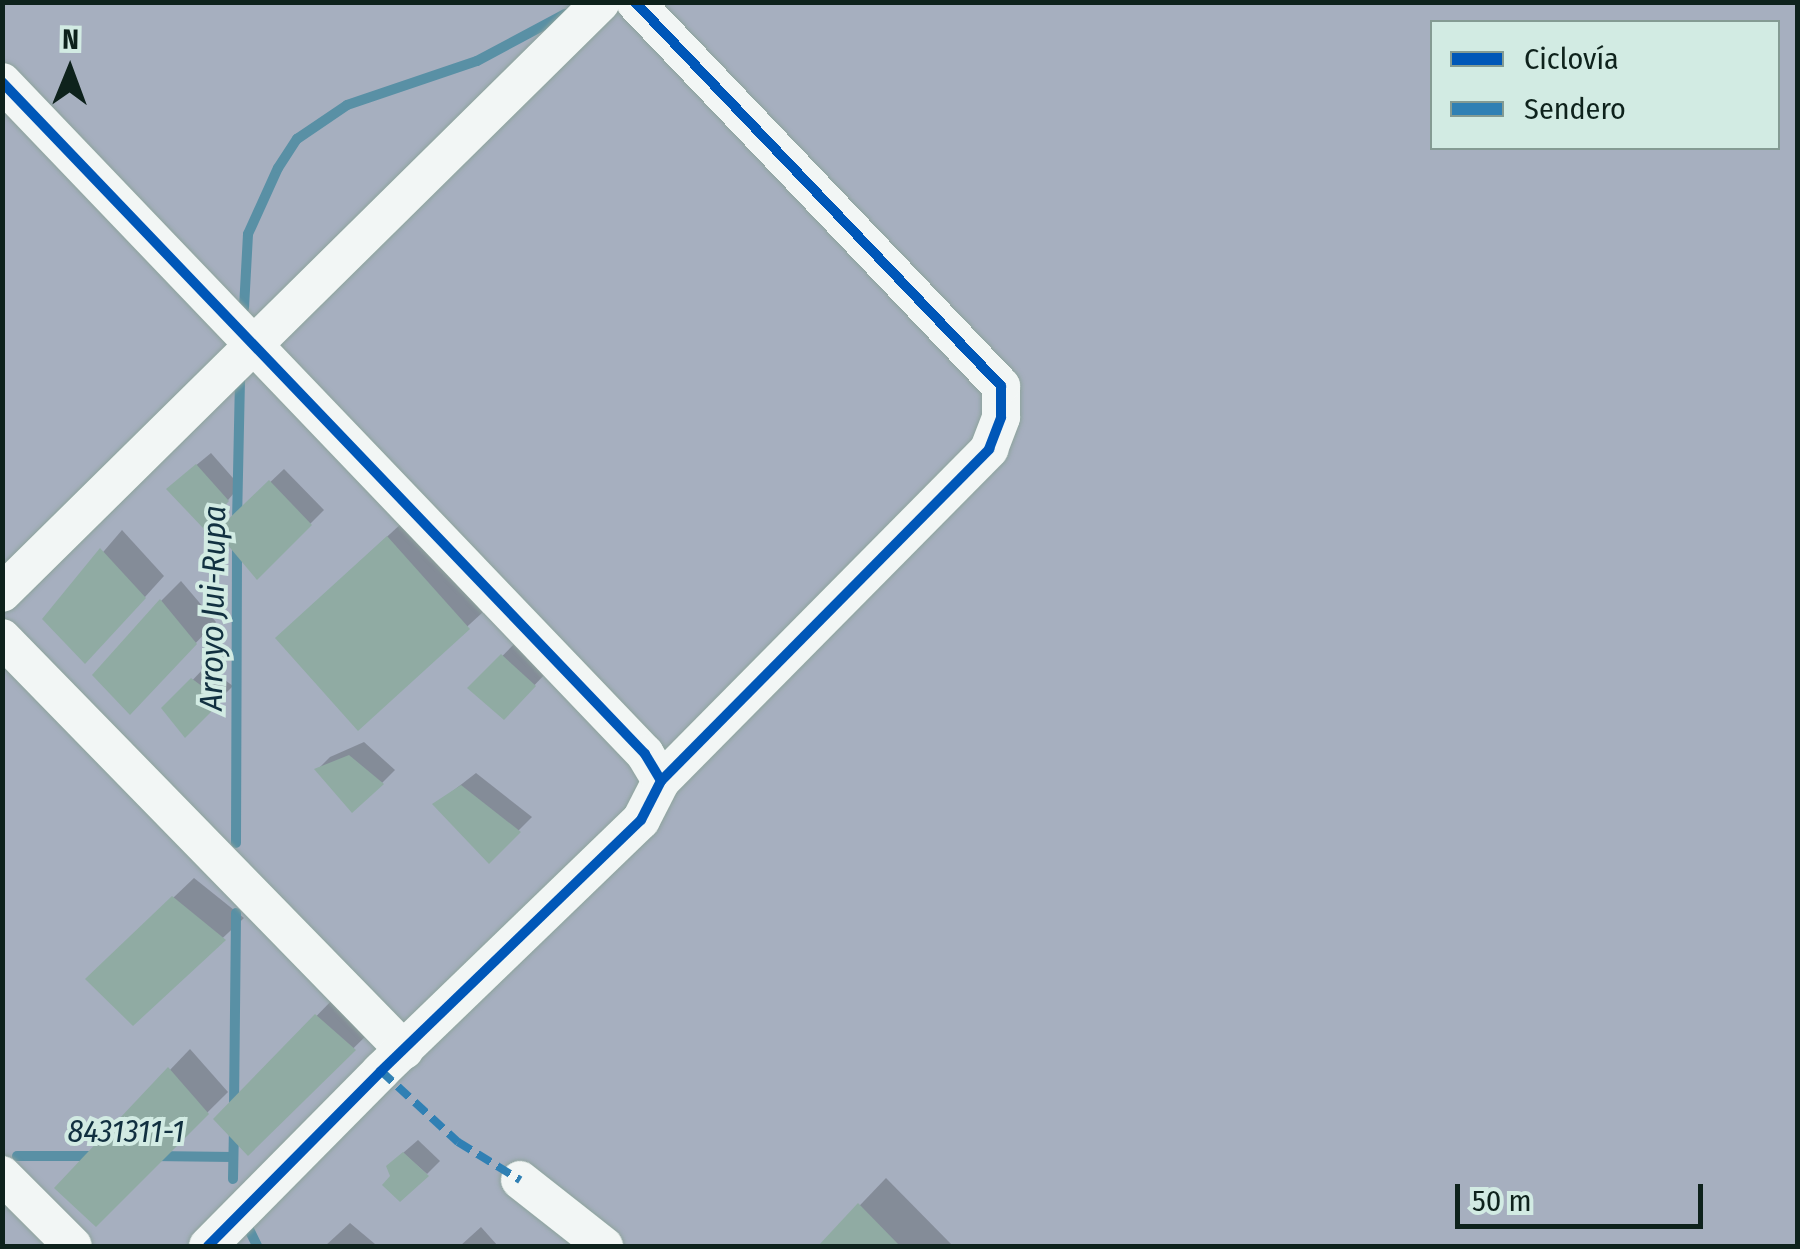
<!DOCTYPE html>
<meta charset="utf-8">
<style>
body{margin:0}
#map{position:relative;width:1800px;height:1249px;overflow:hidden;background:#aac5bd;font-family:"Fira Sans Condensed",sans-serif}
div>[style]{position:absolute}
.green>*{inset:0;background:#a6afbf}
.shadow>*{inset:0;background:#0003}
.stream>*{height:10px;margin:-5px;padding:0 5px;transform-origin:5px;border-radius:5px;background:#5990a5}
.building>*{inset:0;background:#90aba3}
.roads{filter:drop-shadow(0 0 2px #8da39c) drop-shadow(0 0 2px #8da39c)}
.street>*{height:38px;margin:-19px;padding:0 19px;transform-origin:19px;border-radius:19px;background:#f2f6f5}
.quiet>*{height:8px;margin-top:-4px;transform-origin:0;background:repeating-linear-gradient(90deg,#3080b4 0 15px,transparent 0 23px)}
.cycleway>*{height:10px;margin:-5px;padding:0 5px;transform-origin:5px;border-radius:5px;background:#0057b8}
span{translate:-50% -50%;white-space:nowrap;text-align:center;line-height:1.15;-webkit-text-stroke:8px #d2ebe3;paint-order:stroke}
.water-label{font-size:32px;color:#113040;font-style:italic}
.frame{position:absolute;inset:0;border:5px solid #0e221c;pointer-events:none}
.legend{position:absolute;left:1430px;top:20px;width:350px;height:130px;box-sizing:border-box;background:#d2ebe3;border:2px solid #849b93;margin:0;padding:12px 18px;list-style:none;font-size:30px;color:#0e221c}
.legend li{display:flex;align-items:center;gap:20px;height:50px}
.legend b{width:50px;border:2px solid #849b93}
.north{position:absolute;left:20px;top:20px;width:100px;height:100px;-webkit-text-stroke:8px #d2ebe3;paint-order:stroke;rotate:1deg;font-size:28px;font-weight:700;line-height:40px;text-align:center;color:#0e221c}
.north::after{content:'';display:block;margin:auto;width:35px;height:45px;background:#0e221c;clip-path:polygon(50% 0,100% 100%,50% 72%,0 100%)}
.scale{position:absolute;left:1455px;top:1184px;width:248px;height:45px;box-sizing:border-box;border:5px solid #0e221c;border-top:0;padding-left:12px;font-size:30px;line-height:35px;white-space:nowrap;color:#0e221c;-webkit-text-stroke:8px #d2ebe3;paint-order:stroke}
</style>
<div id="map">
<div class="green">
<i style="clip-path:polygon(evenodd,2px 3px,1797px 3px,1797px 1246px,3px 1246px,2px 3px,1432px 22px,1778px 22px,1778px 148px,1432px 148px,1432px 22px)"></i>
</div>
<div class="shadow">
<i style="clip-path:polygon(211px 453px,240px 486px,217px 513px,183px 476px)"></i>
<i style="clip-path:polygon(284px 469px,324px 510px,257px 577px,219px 531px)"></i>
<i style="clip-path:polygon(415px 511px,495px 601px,358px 727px,305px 612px)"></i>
<i style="clip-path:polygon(122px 530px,164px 576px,105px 641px,46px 619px)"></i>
<i style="clip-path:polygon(181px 581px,216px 622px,130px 711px,161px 601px)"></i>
<i style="clip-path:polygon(516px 642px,548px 671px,504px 717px,471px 688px)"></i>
<i style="clip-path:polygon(206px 666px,233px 686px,185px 734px,165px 709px)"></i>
<i style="clip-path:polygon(364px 742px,395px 770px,382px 783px,317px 770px,330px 757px)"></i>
<i style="clip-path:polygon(476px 773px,532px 817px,489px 860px,436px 804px)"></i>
<i style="clip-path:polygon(194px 878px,244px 918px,133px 1022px,109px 959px)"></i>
<i style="clip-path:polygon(337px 995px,374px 1028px,248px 1152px,216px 1119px)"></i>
<i style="clip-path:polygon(190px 1049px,228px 1092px,96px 1223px,57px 1188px)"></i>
<i style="clip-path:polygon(418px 1140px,440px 1161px,427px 1174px,403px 1153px)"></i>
<i style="clip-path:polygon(886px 1178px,953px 1246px,821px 1246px)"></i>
<i style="clip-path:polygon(350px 1223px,375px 1244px,325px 1246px)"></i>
<i style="clip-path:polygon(481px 1227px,498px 1246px,460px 1246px)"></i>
</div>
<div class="stream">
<i style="left:244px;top:308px;width:74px;rotate:-86.9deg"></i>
<i style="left:248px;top:234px;width:72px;rotate:-65.6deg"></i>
<i style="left:278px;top:168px;width:35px;rotate:-57deg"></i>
<i style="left:297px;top:139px;width:60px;rotate:-34.2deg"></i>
<i style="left:347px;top:105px;width:137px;rotate:-18.7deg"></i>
<i style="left:477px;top:61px;width:100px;rotate:-28.1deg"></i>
<i style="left:237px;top:522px;width:148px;rotate:-88.8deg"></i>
<i style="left:236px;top:843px;width:299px;rotate:-89.8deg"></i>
<i style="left:234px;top:1107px;width:194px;rotate:-89.4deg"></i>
<i style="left:17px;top:1156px;width:79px"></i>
<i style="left:153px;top:1156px;width:80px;rotate:0.7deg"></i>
<i style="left:233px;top:1179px;width:50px;rotate:-88.9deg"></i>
<i style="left:245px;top:1221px;width:28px;rotate:64deg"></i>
</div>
<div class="building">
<i style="clip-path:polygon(196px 464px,229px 501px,204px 529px,166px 489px)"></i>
<i style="clip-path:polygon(269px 480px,312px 525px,257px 580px,216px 531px)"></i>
<i style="clip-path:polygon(387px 536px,470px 629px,358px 731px,275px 638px)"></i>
<i style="clip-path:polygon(100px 548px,146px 598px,85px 664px,42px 619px)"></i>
<i style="clip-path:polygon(160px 599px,197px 644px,130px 715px,92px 675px)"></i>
<i style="clip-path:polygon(501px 654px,536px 686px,504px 720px,467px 688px)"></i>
<i style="clip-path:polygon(191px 678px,222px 701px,185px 738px,161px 708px)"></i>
<i style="clip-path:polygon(349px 755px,384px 784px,352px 813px,314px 769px)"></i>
<i style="clip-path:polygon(461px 785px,521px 832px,489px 864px,432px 804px)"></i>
<i style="clip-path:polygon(172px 896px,226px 940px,133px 1026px,85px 979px)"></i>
<i style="clip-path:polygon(315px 1014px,356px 1050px,248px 1156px,213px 1119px)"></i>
<i style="clip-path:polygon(168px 1067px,209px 1114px,96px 1227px,54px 1188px)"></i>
<i style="clip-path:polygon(403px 1152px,429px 1176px,400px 1202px,382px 1185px,390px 1176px,386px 1166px)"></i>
<i style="clip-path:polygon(858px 1203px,900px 1246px,818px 1246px)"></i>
</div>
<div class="roads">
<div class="street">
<i style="left:2px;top:82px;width:930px;rotate:46.26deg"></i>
<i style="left:645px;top:754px;width:31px;rotate:59deg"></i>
<i style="left:2px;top:593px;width:841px;rotate:-44.61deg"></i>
<i style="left:2px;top:638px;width:576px;rotate:45.7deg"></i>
<i style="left:2px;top:1175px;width:100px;rotate:45deg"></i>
<i style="left:520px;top:1180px;width:107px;rotate:38.2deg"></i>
<i style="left:208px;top:1246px;width:246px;rotate:-45.3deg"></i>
<i style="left:381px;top:1071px;width:361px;rotate:-44deg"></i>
<i style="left:641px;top:820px;width:44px;rotate:-62.9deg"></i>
<i style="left:661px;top:781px;width:467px;rotate:-45.3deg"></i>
<i style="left:989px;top:449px;width:34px;rotate:-69deg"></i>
<i style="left:1001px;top:417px;width:31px;rotate:-90deg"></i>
<i style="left:1001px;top:386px;width:530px;rotate:-133.63deg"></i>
</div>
</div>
<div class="quiet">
<i style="left:381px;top:1071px;width:105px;rotate:42.7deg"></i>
<i style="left:458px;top:1142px;width:73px;rotate:31.5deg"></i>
</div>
<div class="cycleway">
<i style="left:2px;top:82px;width:930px;rotate:46.26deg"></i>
<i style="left:645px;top:754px;width:31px;rotate:59deg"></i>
<i style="left:208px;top:1246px;width:246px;rotate:-45.3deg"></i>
<i style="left:381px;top:1071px;width:361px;rotate:-44deg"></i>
<i style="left:641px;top:820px;width:44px;rotate:-62.9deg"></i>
<i style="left:661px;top:781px;width:467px;rotate:-45.3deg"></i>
<i style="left:989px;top:449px;width:34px;rotate:-69deg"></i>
<i style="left:1001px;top:417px;width:31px;rotate:-90deg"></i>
<i style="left:1001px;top:386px;width:530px;rotate:-133.63deg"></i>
</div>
<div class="water-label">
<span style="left:213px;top:608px;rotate:-89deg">Arroyo Jui-Rupa</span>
<span style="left:126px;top:1131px">8431311-1</span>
</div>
<div class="frame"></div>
<ul class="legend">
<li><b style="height:12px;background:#0057b8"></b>Ciclovía</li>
<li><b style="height:12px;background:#3080b4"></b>Sendero</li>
</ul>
<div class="north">N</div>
<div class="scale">50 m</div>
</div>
